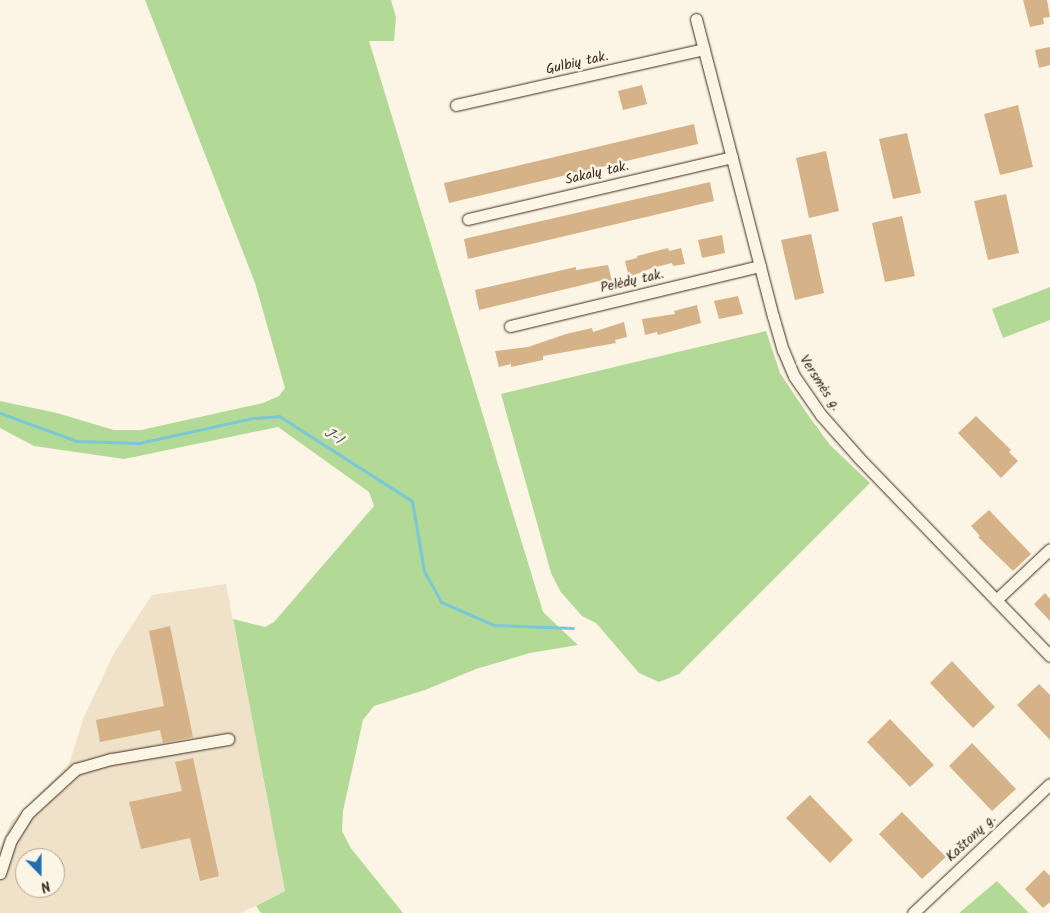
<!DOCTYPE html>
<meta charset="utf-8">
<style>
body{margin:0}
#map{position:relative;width:1050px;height:913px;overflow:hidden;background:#fcf5e5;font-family:Kalam,sans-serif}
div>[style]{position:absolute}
.built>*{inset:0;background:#f0e1c9}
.green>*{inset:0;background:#b2da96}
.stream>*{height:3px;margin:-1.5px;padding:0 1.5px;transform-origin:1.5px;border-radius:1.5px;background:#7ac8d7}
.building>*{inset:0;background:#d5b287}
.roads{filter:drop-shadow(0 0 1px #3b2a1e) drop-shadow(0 0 1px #3b2a1e)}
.minor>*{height:11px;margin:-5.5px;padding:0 5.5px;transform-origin:5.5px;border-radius:5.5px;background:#fcf5e5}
span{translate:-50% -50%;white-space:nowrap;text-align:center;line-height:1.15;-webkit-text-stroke:5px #fcf5e5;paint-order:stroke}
.street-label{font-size:14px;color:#3b2a1e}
.water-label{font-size:15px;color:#4e5956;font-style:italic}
.north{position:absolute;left:15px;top:848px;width:50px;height:50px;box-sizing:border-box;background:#fcf5e5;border:1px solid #afa495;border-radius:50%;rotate:158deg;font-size:14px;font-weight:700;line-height:20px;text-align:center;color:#3b2a1e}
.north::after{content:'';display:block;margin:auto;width:18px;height:22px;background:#1f6fb2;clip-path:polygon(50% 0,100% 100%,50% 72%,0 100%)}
</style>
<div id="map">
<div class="built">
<i style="clip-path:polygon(evenodd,226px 584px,285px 891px,241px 913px,0 913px,0 848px,11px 822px,69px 764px,84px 717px,114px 653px,152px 595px,226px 584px,25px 858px,55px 858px,55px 888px,25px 888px,25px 858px)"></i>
</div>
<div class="green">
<i style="clip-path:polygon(145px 0,391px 0,396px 17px,394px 41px,369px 41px,543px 612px,578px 645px,530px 653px,476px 669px,425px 690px,374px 706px,363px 720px,343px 811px,342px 831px,350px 847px,403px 913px,261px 913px,256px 906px,285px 891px,233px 619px,265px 627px,274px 622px,374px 506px,369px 492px,278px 427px,124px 459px,34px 446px,0 428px,0 401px,57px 413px,114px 430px,141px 430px,263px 403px,279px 396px,285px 388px,255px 283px)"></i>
<i style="clip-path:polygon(1050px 287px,1050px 320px,1003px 338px,992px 309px)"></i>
<i style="clip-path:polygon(766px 331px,780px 373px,808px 415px,830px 445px,870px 483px,679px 674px,659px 682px,639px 673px,596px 623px,582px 616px,560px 591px,551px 573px,501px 394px)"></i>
<i style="clip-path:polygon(997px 881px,1029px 913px,959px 913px)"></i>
</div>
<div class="stream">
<i style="left:0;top:413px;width:82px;rotate:20deg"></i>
<i style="left:77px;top:441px;width:62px;rotate:1.8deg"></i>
<i style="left:139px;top:443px;width:117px;rotate:-12.4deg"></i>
<i style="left:253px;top:418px;width:26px;rotate:-4deg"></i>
<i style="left:279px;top:416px;width:158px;rotate:32.6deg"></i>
<i style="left:412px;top:501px;width:71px;rotate:80.3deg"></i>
<i style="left:424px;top:571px;width:35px;rotate:61deg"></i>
<i style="left:441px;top:602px;width:58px;rotate:23.5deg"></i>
<i style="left:494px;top:625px;width:79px;rotate:2.2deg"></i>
</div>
<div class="building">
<i style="clip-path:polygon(1023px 0,1047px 0,1050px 17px,1043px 18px,1044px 24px,1030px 27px)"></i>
<i style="clip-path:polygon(1050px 47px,1050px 65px,1039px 68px,1035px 50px)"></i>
<i style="clip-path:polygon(642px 85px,647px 104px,623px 110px,618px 91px)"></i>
<i style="clip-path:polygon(1018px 105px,1033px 167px,1000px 175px,984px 114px)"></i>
<i style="clip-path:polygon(694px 124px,698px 144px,449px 203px,444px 183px)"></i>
<i style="clip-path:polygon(907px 133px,921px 193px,893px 199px,879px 139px)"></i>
<i style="clip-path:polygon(826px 151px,839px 211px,809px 218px,796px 158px)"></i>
<i style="clip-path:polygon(710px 182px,714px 201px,468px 259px,464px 239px)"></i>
<i style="clip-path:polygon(1006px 194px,1019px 253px,988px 260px,974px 201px)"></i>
<i style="clip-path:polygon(902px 216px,915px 276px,885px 282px,872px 223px)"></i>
<i style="clip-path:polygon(811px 234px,824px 293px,795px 300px,781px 240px)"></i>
<i style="clip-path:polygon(722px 235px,725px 253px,702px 258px,698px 240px)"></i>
<i style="clip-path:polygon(668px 248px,669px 251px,681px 248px,685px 264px,673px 266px,672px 263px,652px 268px,629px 277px,625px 261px,637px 258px,637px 256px)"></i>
<i style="clip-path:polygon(608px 265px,612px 281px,600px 284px,599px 281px,479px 310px,475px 290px,576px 267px,576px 270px)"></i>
<i style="clip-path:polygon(738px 296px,743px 314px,719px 319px,714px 301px)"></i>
<i style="clip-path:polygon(697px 305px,701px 323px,658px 335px,657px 332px,645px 335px,642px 319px,675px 314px,674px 311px)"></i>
<i style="clip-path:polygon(624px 322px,627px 337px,615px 340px,616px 343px,543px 356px,543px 360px,511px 367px,511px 364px,499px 367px,495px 351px,528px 347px,566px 334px,592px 328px,593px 332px)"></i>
<i style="clip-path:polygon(976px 416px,1011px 450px,1009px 452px,1018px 461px,1001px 478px,958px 433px)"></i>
<i style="clip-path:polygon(989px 510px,1031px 554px,1013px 571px,978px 537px,980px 536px,971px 526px)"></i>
<i style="clip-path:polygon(1045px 593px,1050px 599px,1050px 621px,1034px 604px)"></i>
<i style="clip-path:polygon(170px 626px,193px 737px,163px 743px,160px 730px,100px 742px,96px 720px,164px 706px,149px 631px)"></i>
<i style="clip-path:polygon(952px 661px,995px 707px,973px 728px,930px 683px)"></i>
<i style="clip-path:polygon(1039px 684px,1050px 695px,1050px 740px,1017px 705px)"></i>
<i style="clip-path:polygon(890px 719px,934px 765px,910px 787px,867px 742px)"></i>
<i style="clip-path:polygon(972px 743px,1016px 789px,992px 811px,949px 766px)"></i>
<i style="clip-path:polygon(193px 758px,219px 876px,200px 881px,190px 838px,141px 849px,129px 802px,182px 791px,175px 762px)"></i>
<i style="clip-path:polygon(810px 795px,853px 840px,830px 863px,786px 818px)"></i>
<i style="clip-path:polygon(902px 812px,946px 857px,922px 879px,879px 834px)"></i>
<i style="clip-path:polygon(1044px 870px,1050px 876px,1050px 902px,1043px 908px,1025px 889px)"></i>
</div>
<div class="roads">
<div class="minor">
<i style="left:696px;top:19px;width:307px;rotate:75.5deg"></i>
<i style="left:773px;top:316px;width:35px;rotate:74deg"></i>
<i style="left:783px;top:350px;width:28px;rotate:67deg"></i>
<i style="left:794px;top:376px;width:47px;rotate:55.3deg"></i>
<i style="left:821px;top:415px;width:57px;rotate:48.5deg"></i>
<i style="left:859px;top:458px;width:275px;rotate:46deg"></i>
<i style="left:456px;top:105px;width:254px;rotate:-12.7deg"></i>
<i style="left:468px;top:219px;width:271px;rotate:-13.2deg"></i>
<i style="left:510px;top:326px;width:257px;rotate:-13.5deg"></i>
<i style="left:996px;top:600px;width:74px;rotate:-43.4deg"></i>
<i style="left:0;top:873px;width:35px;rotate:-72deg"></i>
<i style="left:11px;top:840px;width:31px;rotate:-58deg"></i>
<i style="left:27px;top:814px;width:67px;rotate:-42.6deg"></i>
<i style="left:76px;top:769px;width:37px;rotate:-16deg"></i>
<i style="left:112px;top:759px;width:118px;rotate:-9.8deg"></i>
<i style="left:913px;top:913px;width:188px;rotate:-43.3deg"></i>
</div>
</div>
<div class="street-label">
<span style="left:577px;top:63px;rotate:-13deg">Gulbių tak.</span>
<span style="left:597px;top:173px;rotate:-13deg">Sakalų tak.</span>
<span style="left:632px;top:281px;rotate:-13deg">Pelėdų tak.</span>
<span style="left:820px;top:383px;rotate:57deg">Versmės g.</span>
<span style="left:971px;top:838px;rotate:-43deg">Kaštonų g.</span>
</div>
<div class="water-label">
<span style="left:333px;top:437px;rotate:33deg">J-1</span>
</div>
<div class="north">N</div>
</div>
